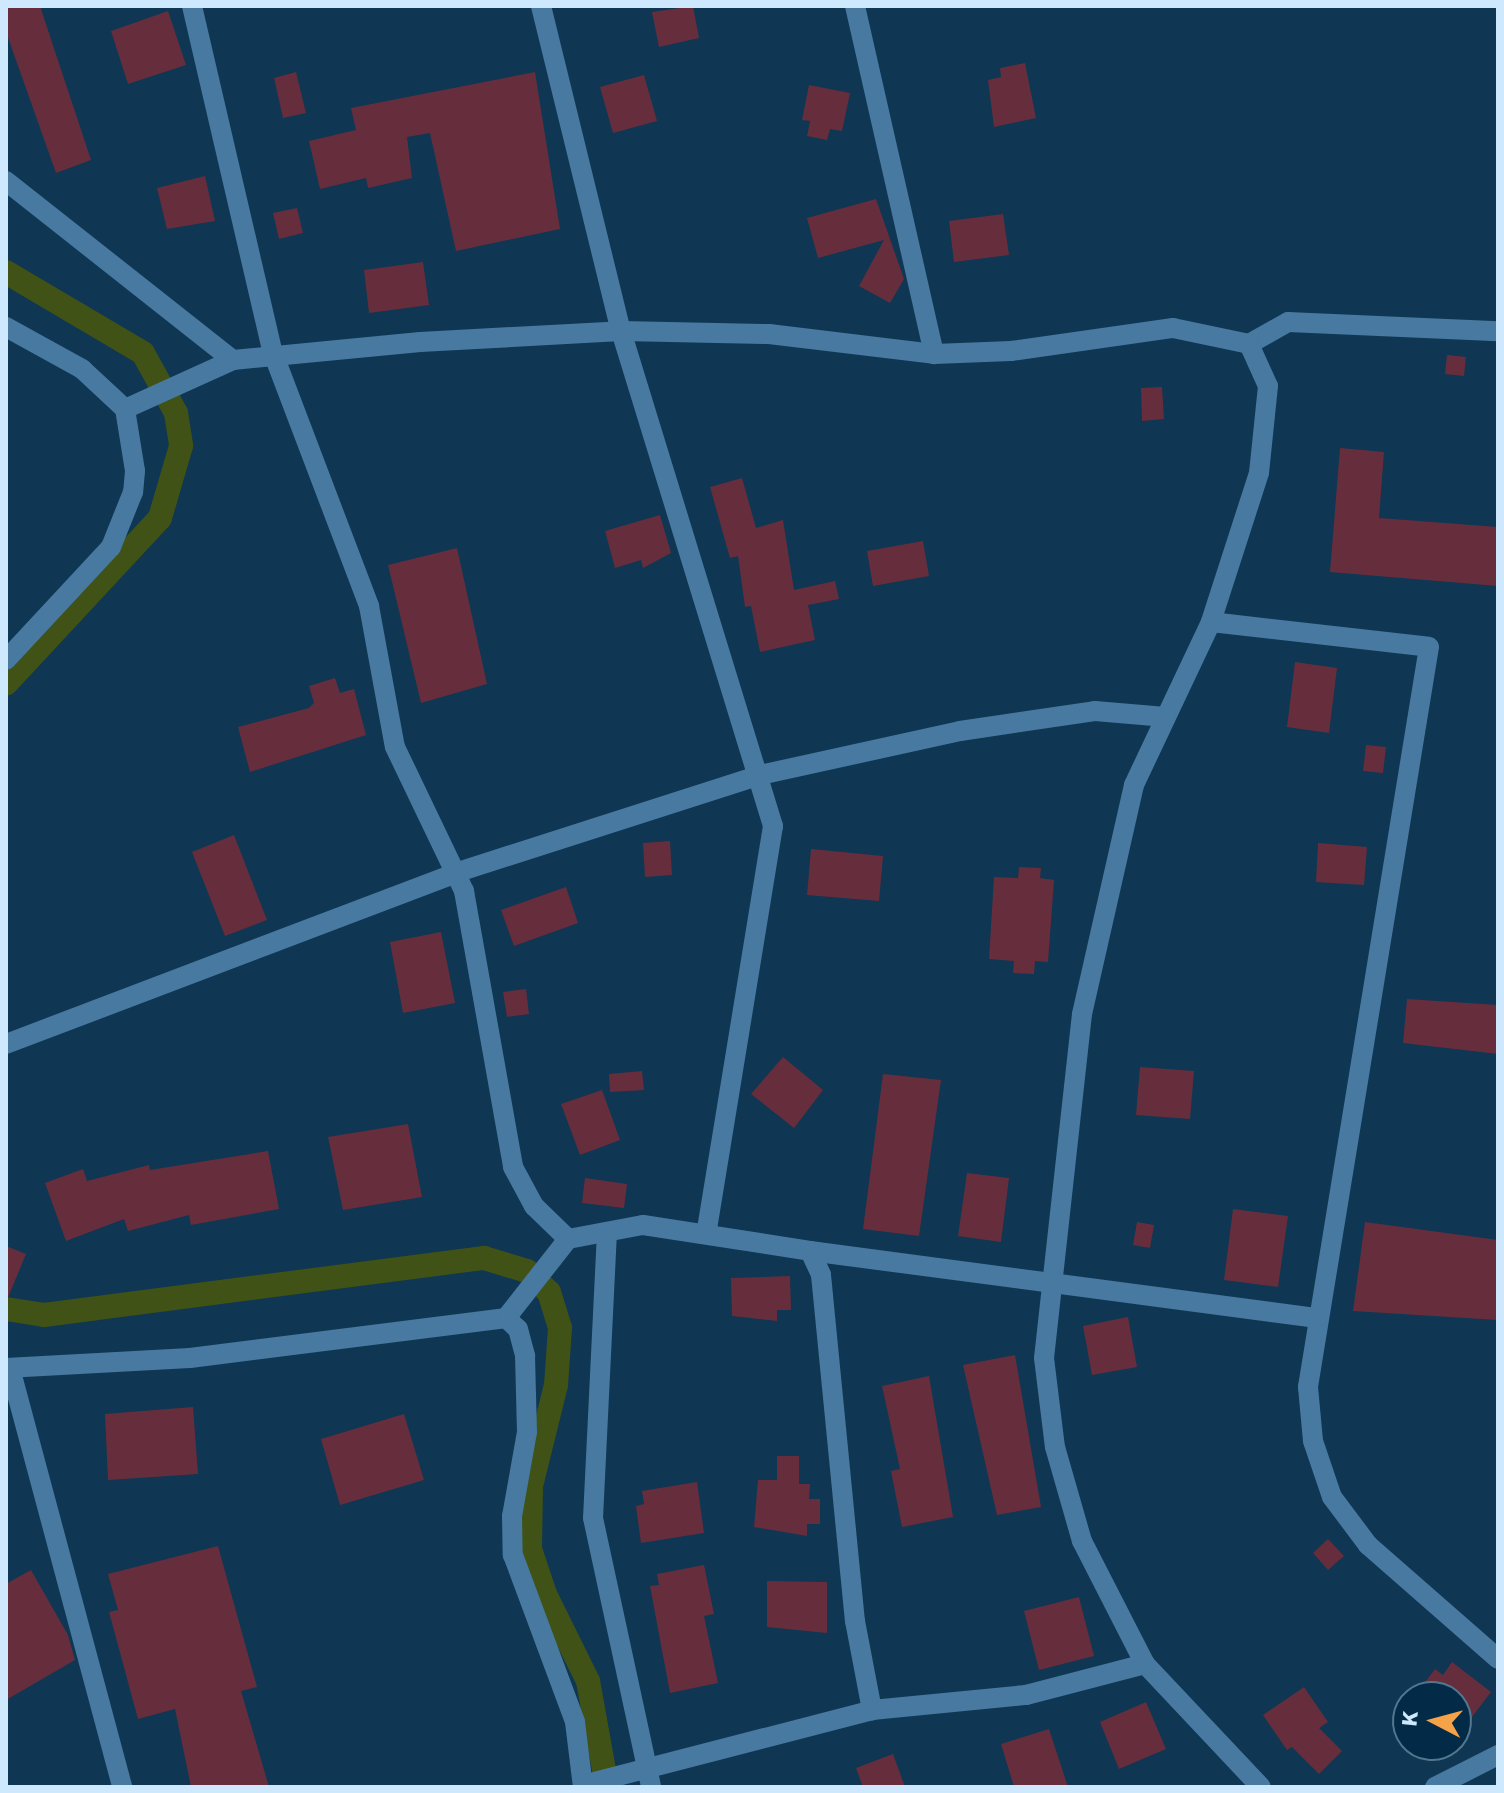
<!DOCTYPE html>
<style>
body{margin:0}
#map{position:relative;width:1504px;height:1793px;overflow:hidden;background:#0f3652;font-family:"Work Sans",sans-serif}
div>[style]{position:absolute}
.canal>*{height:24px;margin:-12px;padding:0 12px;transform-origin:12px;border-radius:12px;background:#405216}
.building>*{inset:0;background:#662e3d}
.minor>*{height:20px;margin:-10px;padding:0 10px;transform-origin:10px;border-radius:10px;background:#4779a1}
span{translate:-50% -50%;white-space:nowrap;text-align:center;line-height:1.15;-webkit-text-stroke:8px #032b47;paint-order:stroke}
.frame{position:absolute;inset:0;border:8px solid #cee8fe;pointer-events:none}
.north{position:absolute;left:1392px;top:1681px;width:80px;height:80px;box-sizing:border-box;background:#032b47;border:2px solid #547790;border-radius:50%;rotate:276deg;font-size:22px;font-weight:700;line-height:32px;text-align:center;color:#cee8fe}
.north::after{content:'';display:block;margin:auto;width:28px;height:36px;background:#f6a248;clip-path:polygon(50% 0,100% 100%,50% 72%,0 100%)}
</style>
<div id="map">
<div class="canal">
<i style="left:6px;top:272px;width:159px;rotate:30.6deg"></i>
<i style="left:143px;top:353px;width:68px;rotate:61.2deg"></i>
<i style="left:176px;top:413px;width:33px;rotate:81deg"></i>
<i style="left:181px;top:446px;width:75px;rotate:106.3deg"></i>
<i style="left:160px;top:518px;width:226px;rotate:132.9deg"></i>
<i style="left:6px;top:1309px;width:38px;rotate:9deg"></i>
<i style="left:44px;top:1315px;width:444px;rotate:-7.4deg"></i>
<i style="left:484px;top:1258px;width:45px;rotate:16.8deg"></i>
<i style="left:527px;top:1271px;width:30px;rotate:44deg"></i>
<i style="left:549px;top:1292px;width:38px;rotate:73deg"></i>
<i style="left:560px;top:1328px;width:57px;rotate:94deg"></i>
<i style="left:556px;top:1385px;width:104px;rotate:103.9deg"></i>
<i style="left:531px;top:1486px;width:63px;rotate:90.9deg"></i>
<i style="left:530px;top:1549px;width:47px;rotate:71.6deg"></i>
<i style="left:545px;top:1594px;width:97px;rotate:63.7deg"></i>
<i style="left:588px;top:1681px;width:108px;rotate:79.8deg"></i>
</div>
<div class="building">
<i style="clip-path:polygon(6px 6px,40px 6px,91px 160px,56px 173px,6px 32px)"></i>
<i style="clip-path:polygon(693px 6px,699px 38px,659px 47px,652px 12px)"></i>
<i style="clip-path:polygon(168px 11px,186px 65px,128px 84px,111px 31px)"></i>
<i style="clip-path:polygon(1025px 63px,1036px 118px,994px 127px,988px 80px,1001px 77px,1000px 68px)"></i>
<i style="clip-path:polygon(296px 72px,306px 113px,283px 118px,274px 78px)"></i>
<i style="clip-path:polygon(535px 72px,560px 229px,456px 251px,430px 133px,407px 137px,412px 178px,368px 188px,366px 178px,320px 189px,309px 141px,356px 130px,351px 108px)"></i>
<i style="clip-path:polygon(644px 75px,657px 121px,613px 133px,600px 87px)"></i>
<i style="clip-path:polygon(809px 85px,850px 93px,842px 131px,830px 129px,827px 140px,807px 136px,810px 121px,802px 120px)"></i>
<i style="clip-path:polygon(205px 176px,215px 221px,167px 229px,157px 188px)"></i>
<i style="clip-path:polygon(876px 199px,904px 279px,890px 303px,859px 286px,884px 240px,818px 258px,807px 218px)"></i>
<i style="clip-path:polygon(297px 208px,303px 233px,279px 239px,273px 213px)"></i>
<i style="clip-path:polygon(1003px 214px,1009px 255px,954px 262px,949px 221px)"></i>
<i style="clip-path:polygon(423px 262px,429px 305px,369px 313px,364px 270px)"></i>
<i style="clip-path:polygon(1447px 355px,1466px 357px,1464px 376px,1445px 374px)"></i>
<i style="clip-path:polygon(1162px 387px,1164px 419px,1142px 421px,1141px 388px)"></i>
<i style="clip-path:polygon(1340px 448px,1384px 452px,1379px 518px,1498px 527px,1498px 586px,1330px 572px)"></i>
<i style="clip-path:polygon(742px 478px,756px 528px,783px 520px,794px 590px,835px 581px,839px 599px,808px 605px,815px 640px,760px 652px,751px 606px,745px 607px,738px 556px,730px 558px,710px 487px)"></i>
<i style="clip-path:polygon(660px 515px,671px 553px,643px 568px,641px 560px,615px 568px,605px 531px)"></i>
<i style="clip-path:polygon(923px 541px,929px 576px,873px 586px,867px 551px)"></i>
<i style="clip-path:polygon(457px 548px,487px 684px,421px 703px,388px 565px)"></i>
<i style="clip-path:polygon(1295px 662px,1337px 668px,1329px 733px,1287px 727px)"></i>
<i style="clip-path:polygon(335px 678px,340px 693px,354px 689px,366px 735px,250px 772px,238px 727px,309px 708px,314px 703px,309px 686px)"></i>
<i style="clip-path:polygon(1366px 745px,1386px 747px,1383px 773px,1363px 771px)"></i>
<i style="clip-path:polygon(234px 835px,267px 920px,225px 936px,192px 852px)"></i>
<i style="clip-path:polygon(670px 841px,672px 875px,645px 877px,643px 843px)"></i>
<i style="clip-path:polygon(1318px 843px,1367px 847px,1364px 885px,1316px 882px)"></i>
<i style="clip-path:polygon(811px 849px,883px 856px,879px 901px,807px 895px)"></i>
<i style="clip-path:polygon(1019px 867px,1041px 868px,1040px 878px,1054px 880px,1048px 962px,1035px 961px,1034px 974px,1013px 973px,1014px 961px,989px 959px,994px 877px,1018px 878px)"></i>
<i style="clip-path:polygon(566px 887px,578px 923px,514px 946px,501px 910px)"></i>
<i style="clip-path:polygon(441px 932px,455px 1003px,403px 1013px,390px 942px)"></i>
<i style="clip-path:polygon(526px 989px,529px 1014px,507px 1017px,503px 992px)"></i>
<i style="clip-path:polygon(1407px 999px,1498px 1005px,1498px 1054px,1403px 1043px)"></i>
<i style="clip-path:polygon(783px 1057px,823px 1090px,794px 1128px,751px 1094px)"></i>
<i style="clip-path:polygon(1140px 1067px,1194px 1071px,1190px 1119px,1136px 1115px)"></i>
<i style="clip-path:polygon(642px 1071px,644px 1090px,610px 1092px,609px 1074px)"></i>
<i style="clip-path:polygon(883px 1074px,941px 1080px,919px 1236px,863px 1229px)"></i>
<i style="clip-path:polygon(602px 1090px,620px 1140px,580px 1155px,561px 1104px)"></i>
<i style="clip-path:polygon(408px 1124px,422px 1197px,343px 1210px,328px 1137px)"></i>
<i style="clip-path:polygon(268px 1151px,279px 1209px,191px 1225px,189px 1215px,128px 1231px,124px 1219px,66px 1241px,45px 1183px,83px 1169px,87px 1181px,149px 1165px,150px 1170px)"></i>
<i style="clip-path:polygon(967px 1173px,1009px 1178px,1001px 1242px,958px 1236px)"></i>
<i style="clip-path:polygon(585px 1178px,627px 1184px,624px 1208px,582px 1203px)"></i>
<i style="clip-path:polygon(1233px 1209px,1288px 1216px,1278px 1287px,1224px 1280px)"></i>
<i style="clip-path:polygon(1137px 1222px,1154px 1225px,1150px 1248px,1133px 1245px)"></i>
<i style="clip-path:polygon(1365px 1222px,1498px 1240px,1498px 1320px,1353px 1311px)"></i>
<i style="clip-path:polygon(6px 1246px,26px 1254px,7px 1300px,6px 1300px)"></i>
<i style="clip-path:polygon(790px 1276px,791px 1310px,777px 1310px,777px 1321px,732px 1316px,731px 1278px)"></i>
<i style="clip-path:polygon(1128px 1317px,1137px 1367px,1092px 1375px,1083px 1326px)"></i>
<i style="clip-path:polygon(1015px 1355px,1041px 1507px,997px 1515px,963px 1365px)"></i>
<i style="clip-path:polygon(929px 1376px,953px 1517px,902px 1527px,891px 1471px,900px 1469px,882px 1386px)"></i>
<i style="clip-path:polygon(193px 1407px,198px 1474px,108px 1480px,105px 1414px)"></i>
<i style="clip-path:polygon(404px 1414px,424px 1480px,340px 1505px,321px 1439px)"></i>
<i style="clip-path:polygon(777px 1456px,799px 1456px,799px 1484px,810px 1484px,809px 1499px,820px 1499px,820px 1524px,807px 1524px,807px 1536px,754px 1527px,758px 1480px,777px 1480px)"></i>
<i style="clip-path:polygon(697px 1482px,704px 1533px,641px 1543px,636px 1506px,644px 1504px,642px 1491px)"></i>
<i style="clip-path:polygon(1328px 1539px,1344px 1556px,1328px 1570px,1313px 1553px)"></i>
<i style="clip-path:polygon(218px 1546px,257px 1687px,241px 1691px,269px 1787px,191px 1787px,175px 1709px,138px 1719px,109px 1612px,118px 1610px,108px 1574px)"></i>
<i style="clip-path:polygon(704px 1565px,714px 1614px,704px 1616px,718px 1683px,670px 1693px,650px 1586px,659px 1585px,657px 1574px)"></i>
<i style="clip-path:polygon(31px 1570px,68px 1635px,75px 1660px,6px 1700px,6px 1584px)"></i>
<i style="clip-path:polygon(767px 1581px,827px 1582px,827px 1633px,767px 1627px)"></i>
<i style="clip-path:polygon(1079px 1597px,1094px 1656px,1039px 1670px,1024px 1611px)"></i>
<i style="clip-path:polygon(1452px 1662px,1491px 1692px,1456px 1738px,1456px 1697px,1414px 1697px,1435px 1669px,1443px 1675px)"></i>
<i style="clip-path:polygon(1304px 1687px,1328px 1722px,1319px 1728px,1342px 1751px,1319px 1774px,1292px 1747px,1287px 1750px,1263px 1715px)"></i>
<i style="clip-path:polygon(1146px 1702px,1166px 1749px,1119px 1769px,1100px 1722px)"></i>
<i style="clip-path:polygon(1049px 1729px,1068px 1787px,1014px 1787px,1001px 1744px)"></i>
<i style="clip-path:polygon(893px 1754px,905px 1787px,863px 1787px,856px 1768px)"></i>
</div>
<div class="minor">
<i style="left:192px;top:6px;width:356px;rotate:76.9deg"></i>
<i style="left:273px;top:353px;width:271px;rotate:69.2deg"></i>
<i style="left:369px;top:606px;width:143px;rotate:79.6deg"></i>
<i style="left:395px;top:747px;width:160px;rotate:64.4deg"></i>
<i style="left:464px;top:891px;width:280px;rotate:79.9deg"></i>
<i style="left:513px;top:1167px;width:44px;rotate:61.7deg"></i>
<i style="left:534px;top:1206px;width:47px;rotate:44.1deg"></i>
<i style="left:541px;top:6px;width:335px;rotate:76.2deg"></i>
<i style="left:621px;top:331px;width:518px;rotate:72.93deg"></i>
<i style="left:773px;top:826px;width:413px;rotate:99.3deg"></i>
<i style="left:855px;top:6px;width:357px;rotate:77.2deg"></i>
<i style="left:6px;top:181px;width:289px;rotate:38.3deg"></i>
<i style="left:6px;top:327px;width:87px;rotate:28.9deg"></i>
<i style="left:82px;top:369px;width:59px;rotate:42.9deg"></i>
<i style="left:125px;top:409px;width:63px;rotate:80.8deg"></i>
<i style="left:135px;top:471px;width:21px;rotate:95deg"></i>
<i style="left:133px;top:492px;width:59px;rotate:111.8deg"></i>
<i style="left:111px;top:547px;width:154px;rotate:132.9deg"></i>
<i style="left:1249px;top:344px;width:45px;rotate:-29.4deg"></i>
<i style="left:1288px;top:322px;width:210px;rotate:2.5deg"></i>
<i style="left:125px;top:409px;width:119px;rotate:-24.4deg"></i>
<i style="left:233px;top:360px;width:188px;rotate:-5.5deg"></i>
<i style="left:420px;top:342px;width:201px;rotate:-3.1deg"></i>
<i style="left:621px;top:331px;width:148px;rotate:1.2deg"></i>
<i style="left:769px;top:334px;width:166px;rotate:6.9deg"></i>
<i style="left:934px;top:354px;width:77px;rotate:-2.2deg"></i>
<i style="left:1011px;top:351px;width:164px;rotate:-8.1deg"></i>
<i style="left:1173px;top:328px;width:78px;rotate:11.9deg"></i>
<i style="left:1249px;top:344px;width:46px;rotate:65.7deg"></i>
<i style="left:1268px;top:386px;width:87px;rotate:95.9deg"></i>
<i style="left:1259px;top:473px;width:157px;rotate:107.9deg"></i>
<i style="left:1211px;top:622px;width:180px;rotate:115.3deg"></i>
<i style="left:1134px;top:785px;width:235px;rotate:102.8deg"></i>
<i style="left:1082px;top:1014px;width:346px;rotate:96.3deg"></i>
<i style="left:1044px;top:1358px;width:90px;rotate:83deg"></i>
<i style="left:1055px;top:1447px;width:98px;rotate:74deg"></i>
<i style="left:1082px;top:1541px;width:138px;rotate:62.9deg"></i>
<i style="left:1145px;top:1664px;width:169px;rotate:46.7deg"></i>
<i style="left:1211px;top:622px;width:219px;rotate:6.5deg"></i>
<i style="left:1429px;top:647px;width:750px;rotate:99.29deg"></i>
<i style="left:1308px;top:1387px;width:54px;rotate:84.7deg"></i>
<i style="left:1313px;top:1441px;width:59px;rotate:71.3deg"></i>
<i style="left:1332px;top:1497px;width:60px;rotate:53.1deg"></i>
<i style="left:1368px;top:1545px;width:173px;rotate:41.2deg"></i>
<i style="left:6px;top:1044px;width:480px;rotate:-20.8deg"></i>
<i style="left:455px;top:873px;width:320px;rotate:-17.8deg"></i>
<i style="left:760px;top:775px;width:205px;rotate:-12.4deg"></i>
<i style="left:960px;top:731px;width:136px;rotate:-8.4deg"></i>
<i style="left:1095px;top:711px;width:71px;rotate:4.8deg"></i>
<i style="left:607px;top:1232px;width:286px;rotate:92.8deg"></i>
<i style="left:593px;top:1518px;width:275px;rotate:77.8deg"></i>
<i style="left:810px;top:1251px;width:510px;rotate:7.54deg"></i>
<i style="left:506px;top:1318px;width:100px;rotate:-51.9deg"></i>
<i style="left:568px;top:1239px;width:76px;rotate:-10.6deg"></i>
<i style="left:643px;top:1225px;width:169px;rotate:8.8deg"></i>
<i style="left:810px;top:1251px;width:26px;rotate:65deg"></i>
<i style="left:821px;top:1275px;width:348px;rotate:84.4deg"></i>
<i style="left:855px;top:1621px;width:91px;rotate:79.2deg"></i>
<i style="left:6px;top:1368px;width:184px;rotate:-3.1deg"></i>
<i style="left:190px;top:1358px;width:319px;rotate:-7.2deg"></i>
<i style="left:506px;top:1318px;width:16px;rotate:43deg"></i>
<i style="left:518px;top:1329px;width:28px;rotate:75deg"></i>
<i style="left:525px;top:1356px;width:76px;rotate:88.5deg"></i>
<i style="left:527px;top:1432px;width:85px;rotate:100.1deg"></i>
<i style="left:512px;top:1516px;width:39px;rotate:89deg"></i>
<i style="left:513px;top:1555px;width:178px;rotate:69.6deg"></i>
<i style="left:575px;top:1722px;width:65px;rotate:83deg"></i>
<i style="left:10px;top:1368px;width:434px;rotate:75deg"></i>
<i style="left:583px;top:1785px;width:299px;rotate:-14.5deg"></i>
<i style="left:872px;top:1710px;width:155px;rotate:-5.6deg"></i>
<i style="left:1026px;top:1695px;width:123px;rotate:-14.6deg"></i>
<i style="left:1435px;top:1787px;width:71px;rotate:-26.9deg"></i>
</div>
<div class="frame"></div>
<div class="north">K</div>
</div>
